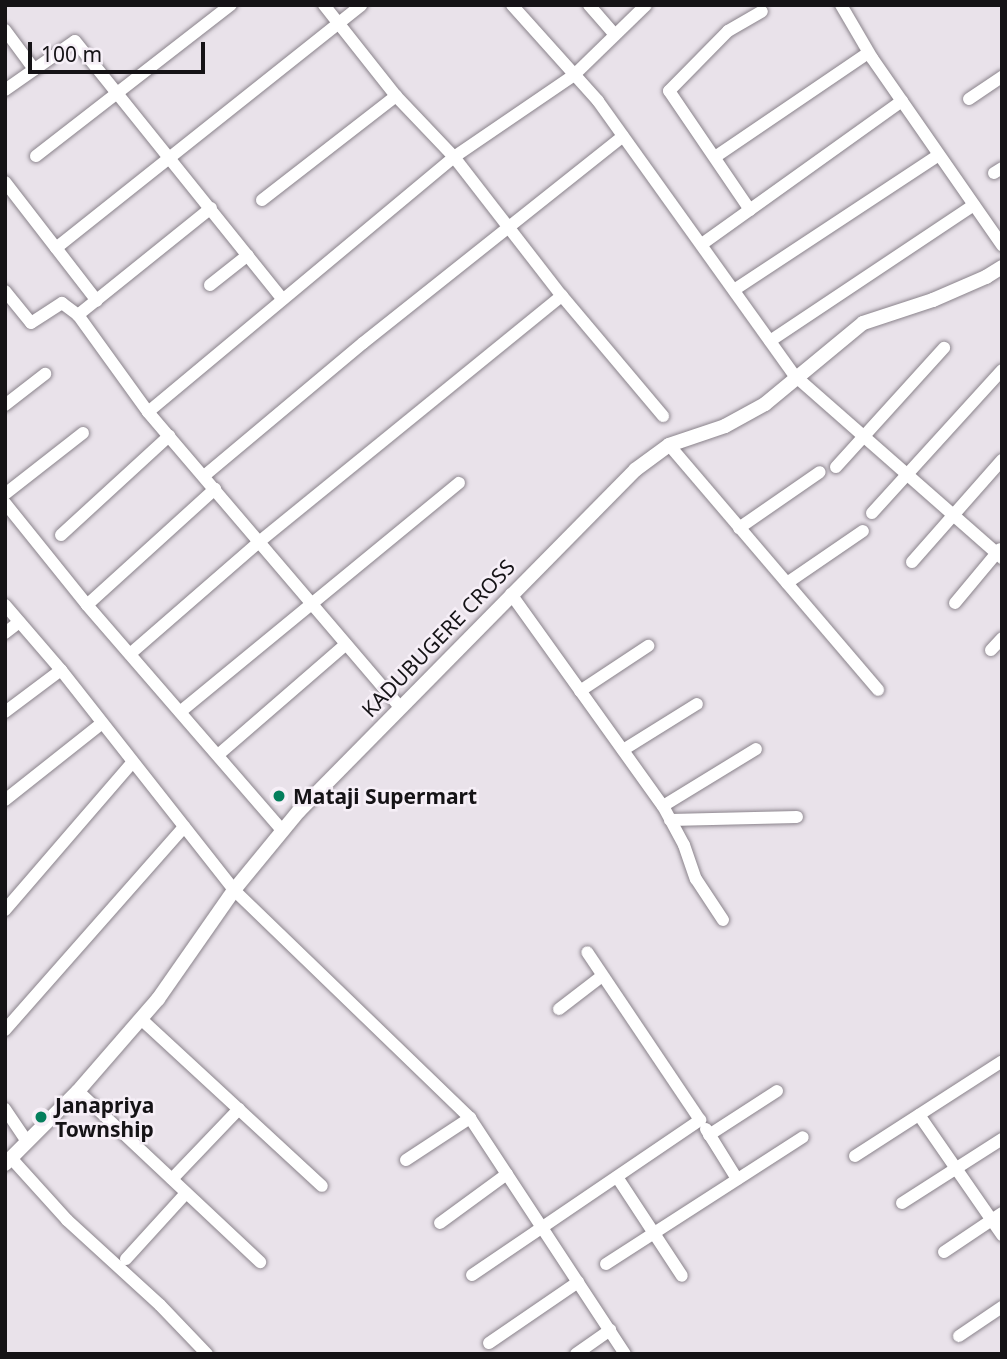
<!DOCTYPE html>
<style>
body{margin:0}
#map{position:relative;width:1007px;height:1359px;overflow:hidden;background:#e9e2ea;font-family:"Noto Sans",sans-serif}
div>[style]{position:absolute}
.roads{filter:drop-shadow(0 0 2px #8a838b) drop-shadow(0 0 2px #8a838b)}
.minor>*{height:12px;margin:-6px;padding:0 6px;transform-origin:6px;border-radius:6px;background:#fff}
.tertiary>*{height:14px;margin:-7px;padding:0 7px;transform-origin:7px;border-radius:7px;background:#fff}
.dots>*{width:19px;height:19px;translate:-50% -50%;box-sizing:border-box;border:4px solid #f6eff7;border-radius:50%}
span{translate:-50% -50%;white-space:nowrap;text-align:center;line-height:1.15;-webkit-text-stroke:5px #f6eff7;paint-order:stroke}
.street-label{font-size:21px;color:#151316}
.poi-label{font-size:21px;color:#151316;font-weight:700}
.left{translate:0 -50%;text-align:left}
.frame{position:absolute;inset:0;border:7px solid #151316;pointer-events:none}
.scale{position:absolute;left:28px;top:42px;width:177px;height:32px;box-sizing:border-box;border:4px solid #151316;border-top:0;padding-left:9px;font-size:21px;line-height:24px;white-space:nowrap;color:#151316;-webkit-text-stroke:5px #f6eff7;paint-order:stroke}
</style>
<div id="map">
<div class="roads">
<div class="minor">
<i style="left:324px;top:5px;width:116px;rotate:51.6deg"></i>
<i style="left:396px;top:96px;width:84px;rotate:46.4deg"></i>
<i style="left:454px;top:157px;width:176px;rotate:52.2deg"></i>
<i style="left:562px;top:296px;width:157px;rotate:49.9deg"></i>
<i style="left:512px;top:5px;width:129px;rotate:48.1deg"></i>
<i style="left:598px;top:101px;width:338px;rotate:54.4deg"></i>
<i style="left:795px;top:376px;width:276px;rotate:41.3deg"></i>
<i style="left:589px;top:5px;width:37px;rotate:49deg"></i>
<i style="left:841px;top:5px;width:61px;rotate:59.7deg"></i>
<i style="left:872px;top:58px;width:228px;rotate:55.2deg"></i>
<i style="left:5px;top:30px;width:49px;rotate:53.4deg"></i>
<i style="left:5px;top:90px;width:85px;rotate:-35deg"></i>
<i style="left:75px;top:41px;width:330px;rotate:51.2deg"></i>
<i style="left:969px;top:99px;width:40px;rotate:-34deg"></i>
<i style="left:36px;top:156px;width:247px;rotate:-37.8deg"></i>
<i style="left:715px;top:157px;width:185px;rotate:-34.2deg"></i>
<i style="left:994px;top:173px;width:9px;rotate:-32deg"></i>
<i style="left:5px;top:182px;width:150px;rotate:52.3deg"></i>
<i style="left:262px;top:200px;width:170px;rotate:-37.8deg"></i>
<i style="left:211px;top:208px;width:171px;rotate:141.2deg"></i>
<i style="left:78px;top:315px;width:120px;rotate:54.2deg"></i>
<i style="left:148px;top:412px;width:388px;rotate:49.5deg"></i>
<i style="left:750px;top:210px;width:144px;rotate:-124.2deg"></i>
<i style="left:669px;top:91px;width:84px;rotate:-45.5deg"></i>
<i style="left:728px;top:31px;width:39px;rotate:-30deg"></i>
<i style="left:702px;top:244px;width:246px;rotate:-35.6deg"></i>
<i style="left:56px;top:248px;width:390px;rotate:-38.5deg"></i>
<i style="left:210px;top:285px;width:48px;rotate:-38.3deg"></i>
<i style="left:734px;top:290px;width:245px;rotate:-33.4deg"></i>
<i style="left:5px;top:291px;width:41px;rotate:50.9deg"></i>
<i style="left:31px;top:323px;width:37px;rotate:-33deg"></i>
<i style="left:62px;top:303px;width:20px;rotate:37deg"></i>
<i style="left:770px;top:341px;width:245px;rotate:-33.7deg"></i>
<i style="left:5px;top:405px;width:51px;rotate:-37.8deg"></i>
<i style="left:148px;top:412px;width:398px;rotate:-39.8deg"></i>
<i style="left:454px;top:157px;width:145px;rotate:-34.3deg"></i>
<i style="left:574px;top:75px;width:100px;rotate:-44.2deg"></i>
<i style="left:669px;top:445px;width:322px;rotate:49.5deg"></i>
<i style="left:836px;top:467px;width:161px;rotate:-47.8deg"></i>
<i style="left:204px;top:476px;width:207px;rotate:-39.9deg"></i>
<i style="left:363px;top:343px;width:332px;rotate:-38.5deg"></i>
<i style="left:5px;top:494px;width:99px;rotate:-38deg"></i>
<i style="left:5px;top:503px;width:131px;rotate:51.2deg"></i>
<i style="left:87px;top:605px;width:299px;rotate:49.1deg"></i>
<i style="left:872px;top:513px;width:193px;rotate:-47.7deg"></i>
<i style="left:739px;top:528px;width:98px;rotate:-34.7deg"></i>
<i style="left:61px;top:535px;width:147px;rotate:-42.5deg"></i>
<i style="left:912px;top:562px;width:136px;rotate:-48.6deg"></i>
<i style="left:787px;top:583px;width:92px;rotate:-34.4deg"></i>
<i style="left:511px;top:594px;width:261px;rotate:54.4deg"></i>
<i style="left:663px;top:806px;width:44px;rotate:61.7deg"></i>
<i style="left:684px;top:845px;width:36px;rotate:71deg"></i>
<i style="left:696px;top:879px;width:49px;rotate:56.6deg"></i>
<i style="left:955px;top:603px;width:70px;rotate:-50.2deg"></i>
<i style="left:5px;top:605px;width:86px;rotate:49.3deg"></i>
<i style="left:61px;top:670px;width:280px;rotate:51.8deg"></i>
<i style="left:234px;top:890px;width:328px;rotate:44deg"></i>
<i style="left:470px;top:1118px;width:282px;rotate:56.7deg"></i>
<i style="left:87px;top:605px;width:173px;rotate:-42.2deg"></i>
<i style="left:5px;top:633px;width:18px;rotate:-38deg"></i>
<i style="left:991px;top:650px;width:16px;rotate:-47deg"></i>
<i style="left:130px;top:654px;width:172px;rotate:-41deg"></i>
<i style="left:260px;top:541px;width:389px;rotate:-39.1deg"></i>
<i style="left:580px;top:691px;width:82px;rotate:-33.5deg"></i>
<i style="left:5px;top:712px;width:70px;rotate:-36.9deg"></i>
<i style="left:180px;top:712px;width:361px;rotate:-39.4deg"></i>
<i style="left:623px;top:750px;width:87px;rotate:-31.9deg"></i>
<i style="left:218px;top:755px;width:169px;rotate:-40.9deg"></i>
<i style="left:5px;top:800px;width:122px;rotate:-38.4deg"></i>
<i style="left:663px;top:806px;width:109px;rotate:-31.5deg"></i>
<i style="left:670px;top:820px;width:127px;rotate:-1.4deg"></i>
<i style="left:5px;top:910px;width:194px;rotate:-49.2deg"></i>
<i style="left:559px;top:1009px;width:54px;rotate:-37.5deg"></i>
<i style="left:141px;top:1019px;width:246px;rotate:42.7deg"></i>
<i style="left:5px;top:1030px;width:271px;rotate:-48.6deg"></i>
<i style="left:78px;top:1091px;width:250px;rotate:43.2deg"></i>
<i style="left:5px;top:1109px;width:40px;rotate:56deg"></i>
<i style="left:919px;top:1115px;width:146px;rotate:55.3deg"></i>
<i style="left:706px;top:1129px;width:59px;rotate:58.2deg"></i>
<i style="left:709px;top:1135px;width:81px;rotate:-32.9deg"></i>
<i style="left:855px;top:1156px;width:174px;rotate:-32.8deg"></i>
<i style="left:11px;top:1158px;width:84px;rotate:47.9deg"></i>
<i style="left:67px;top:1220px;width:126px;rotate:42.4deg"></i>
<i style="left:160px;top:1305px;width:68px;rotate:46.2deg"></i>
<i style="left:406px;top:1160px;width:77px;rotate:-33.3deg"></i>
<i style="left:617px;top:1177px;width:118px;rotate:56.7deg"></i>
<i style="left:172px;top:1179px;width:97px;rotate:-46.3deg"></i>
<i style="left:902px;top:1203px;width:119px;rotate:-32.6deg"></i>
<i style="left:440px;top:1223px;width:83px;rotate:-36.2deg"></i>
<i style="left:944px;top:1252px;width:70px;rotate:-33.9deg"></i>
<i style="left:126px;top:1259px;width:89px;rotate:-47.7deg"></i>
<i style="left:606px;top:1264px;width:234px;rotate:-32.8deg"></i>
<i style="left:472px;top:1275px;width:276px;rotate:-34.2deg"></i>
<i style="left:700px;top:1120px;width:202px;rotate:-123.9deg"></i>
<i style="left:959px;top:1336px;width:52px;rotate:-34deg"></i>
<i style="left:489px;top:1343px;width:108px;rotate:-34.4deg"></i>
<i style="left:576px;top:1354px;width:42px;rotate:-35.2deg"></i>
</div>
<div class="tertiary">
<i style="left:5px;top:1164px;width:103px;rotate:-45deg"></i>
<i style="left:78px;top:1091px;width:122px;rotate:-49deg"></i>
<i style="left:158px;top:999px;width:133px;rotate:-55.1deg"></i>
<i style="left:234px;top:890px;width:102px;rotate:-50.6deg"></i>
<i style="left:299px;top:811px;width:479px;rotate:-45.4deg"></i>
<i style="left:635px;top:470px;width:42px;rotate:-36.3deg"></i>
<i style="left:669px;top:445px;width:59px;rotate:-18.7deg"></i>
<i style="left:725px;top:426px;width:46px;rotate:-28.8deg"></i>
<i style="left:765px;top:404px;width:127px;rotate:-39.6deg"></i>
<i style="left:863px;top:323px;width:74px;rotate:-18.2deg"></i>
<i style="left:933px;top:300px;width:58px;rotate:-23.5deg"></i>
<i style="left:986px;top:277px;width:19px;rotate:-32deg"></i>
</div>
</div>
<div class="dots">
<i style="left:279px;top:796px;background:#057f5d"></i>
<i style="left:41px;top:1117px;background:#057f5d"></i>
</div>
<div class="street-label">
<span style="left:438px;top:638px;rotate:-46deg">KADUBUGERE CROSS</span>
</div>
<div class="poi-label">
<span class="left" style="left:293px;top:796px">Mataji Supermart</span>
<span class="left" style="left:55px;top:1117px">Janapriya<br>Township</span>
</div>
<div class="frame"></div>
<div class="scale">100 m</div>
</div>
